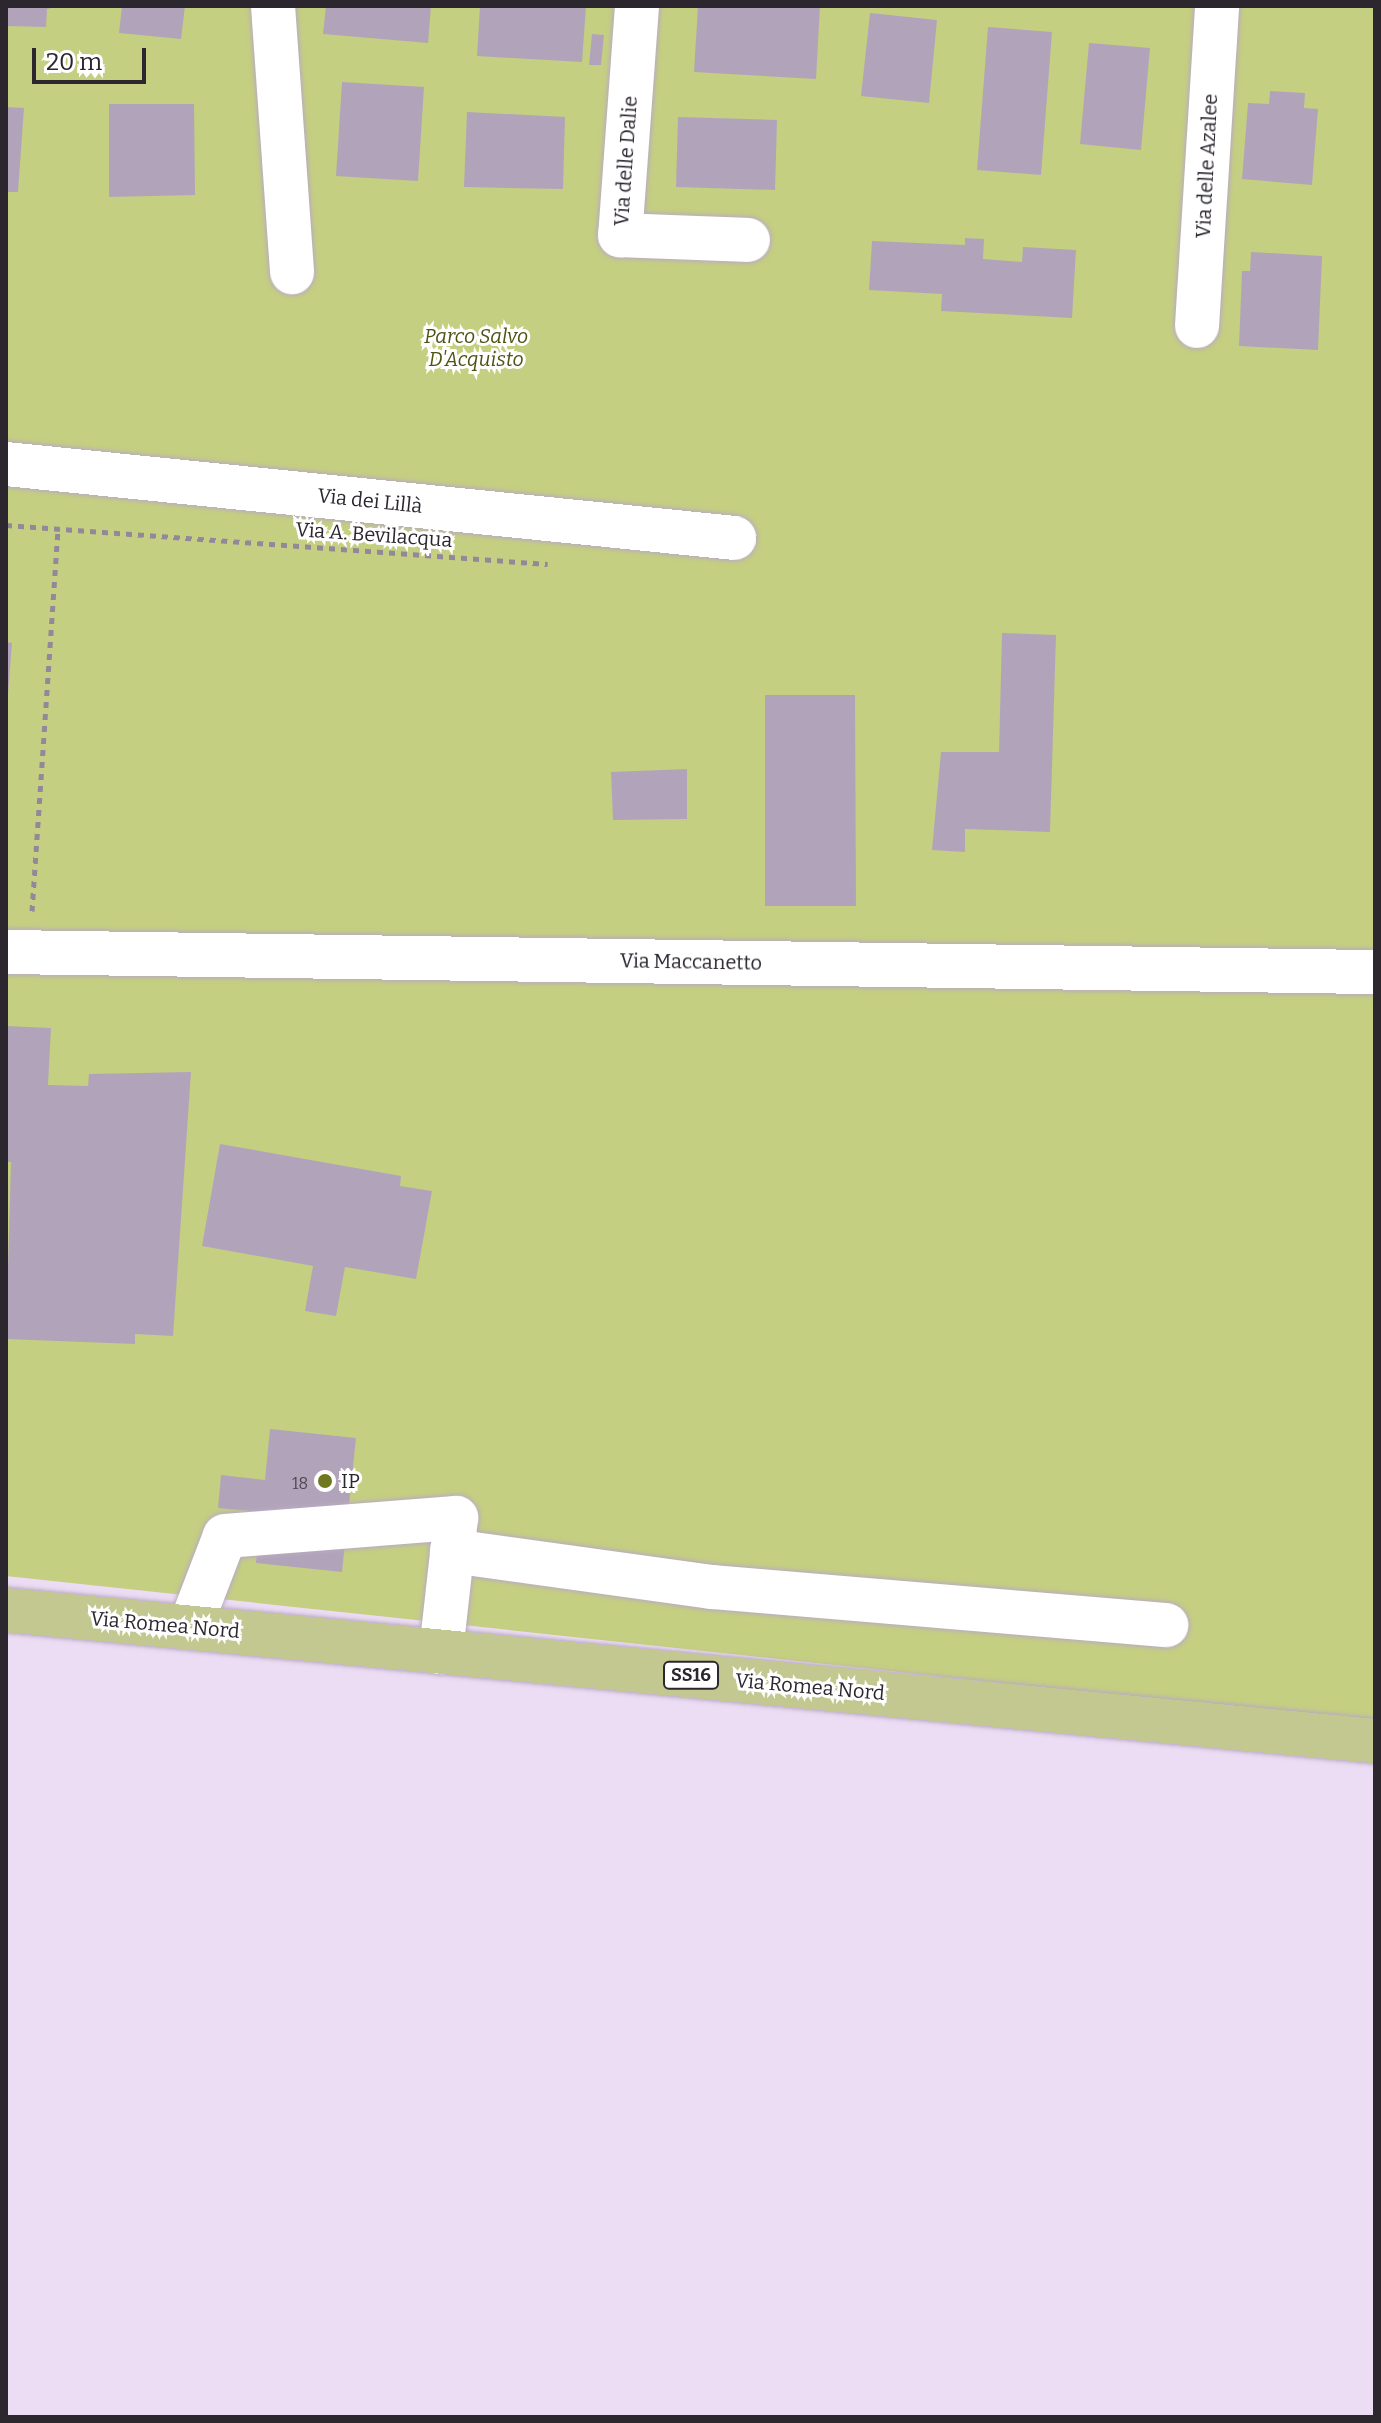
<!DOCTYPE html>
<meta charset="utf-8">
<style>
body{margin:0}
#map{position:relative;width:1381px;height:2423px;overflow:hidden;background:#ecddf5;font-family:Bitter,serif}
div>[style]{position:absolute}
.green>*{inset:0;background:#c5cf81}
.building>*{inset:0;background:#b1a4ba}
.path>*{height:5px;margin-top:-2.5px;transform-origin:0;background:repeating-linear-gradient(90deg,#938899 0 6px,transparent 0 12px)}
.roads{filter:drop-shadow(0 0 2px #b9abc1) drop-shadow(0 0 2px #b9abc1)}
.minor>*{height:44px;margin:-22px;padding:0 22px;transform-origin:22px;border-radius:22px;background:#fff}
.major>*{height:44px;margin:-22px;padding:0 22px;transform-origin:22px;border-radius:22px;background:#c2c88f}
.dots>*{width:22px;height:22px;translate:-50% -50%;box-sizing:border-box;border:4px solid #fff;border-radius:50%}
span{translate:-50% -50%;white-space:nowrap;text-align:center;line-height:1.15;-webkit-text-stroke:6px #fff;paint-order:stroke}
.number-label{font-size:16px;color:#4d4652}
.number-label span{-webkit-text-stroke-width:0}
.shield-label span{padding:2px 6px;background:#fff;border:2px solid;border-radius:6px;-webkit-text-stroke-width:0}
.shield-label{font-size:18px;color:#2c262f;font-weight:700}
.street-label{font-size:20px;color:#2c262f}
.park-label{font-size:20px;color:#4e5414;font-style:italic}
.poi-label{font-size:20px;color:#2c262f}
.left{translate:0 -50%;text-align:left}
.frame{position:absolute;inset:0;border:8px solid #2c262f;pointer-events:none}
.scale{position:absolute;left:32px;top:48px;width:114px;height:36px;box-sizing:border-box;border:4px solid #2c262f;border-top:0;padding-left:10px;font-size:24px;line-height:28px;white-space:nowrap;color:#2c262f;-webkit-text-stroke:6px #fff;paint-order:stroke}
</style>
<div id="map">
<div class="green">
<i style="clip-path:polygon(6px 6px,1375px 6px,1375px 1723px,6px 1576px)"></i>
</div>
<div class="building">
<i style="clip-path:polygon(6px 6px,62px 6px,47px 9px,46px 27px,6px 26px)"></i>
<i style="clip-path:polygon(122px 6px,185px 6px,181px 39px,119px 33px)"></i>
<i style="clip-path:polygon(326px 6px,431px 6px,428px 43px,323px 34px)"></i>
<i style="clip-path:polygon(480px 6px,586px 6px,582px 62px,477px 56px)"></i>
<i style="clip-path:polygon(698px 6px,820px 6px,816px 79px,694px 72px)"></i>
<i style="clip-path:polygon(870px 13px,937px 20px,929px 103px,861px 96px)"></i>
<i style="clip-path:polygon(988px 27px,1052px 32px,1041px 175px,977px 170px)"></i>
<i style="clip-path:polygon(592px 34px,604px 35px,601px 65px,589px 65px)"></i>
<i style="clip-path:polygon(1089px 43px,1150px 48px,1141px 150px,1080px 144px)"></i>
<i style="clip-path:polygon(342px 82px,424px 87px,418px 181px,336px 176px)"></i>
<i style="clip-path:polygon(1270px 91px,1305px 93px,1304px 108px,1318px 109px,1312px 185px,1242px 179px,1248px 103px,1269px 104px)"></i>
<i style="clip-path:polygon(109px 104px,194px 104px,195px 195px,109px 197px)"></i>
<i style="clip-path:polygon(6px 107px,24px 108px,18px 192px,6px 192px)"></i>
<i style="clip-path:polygon(467px 112px,565px 117px,563px 189px,464px 187px)"></i>
<i style="clip-path:polygon(678px 117px,777px 120px,775px 190px,676px 187px)"></i>
<i style="clip-path:polygon(965px 238px,984px 239px,983px 259px,1022px 262px,1023px 247px,1076px 250px,1072px 318px,941px 311px,942px 294px,869px 290px,872px 241px,965px 245px)"></i>
<i style="clip-path:polygon(1251px 252px,1322px 256px,1318px 350px,1239px 346px,1242px 271px,1250px 271px)"></i>
<i style="clip-path:polygon(1002px 633px,1056px 635px,1050px 832px,965px 829px,965px 852px,932px 850px,941px 752px,999px 752px)"></i>
<i style="clip-path:polygon(6px 642px,12px 643px,8px 694px,6px 693px)"></i>
<i style="clip-path:polygon(765px 695px,855px 695px,856px 906px,765px 906px)"></i>
<i style="clip-path:polygon(687px 769px,687px 819px,613px 820px,611px 772px)"></i>
<i style="clip-path:polygon(6px 1026px,51px 1028px,48px 1085px,88px 1086px,89px 1074px,191px 1072px,173px 1336px,135px 1334px,135px 1344px,6px 1339px,11px 1162px,6px 1162px)"></i>
<i style="clip-path:polygon(220px 1144px,401px 1176px,400px 1186px,432px 1191px,416px 1279px,345px 1267px,336px 1316px,305px 1311px,313px 1266px,202px 1246px)"></i>
<i style="clip-path:polygon(270px 1429px,356px 1438px,342px 1572px,256px 1563px,261px 1512px,218px 1508px,221px 1475px,265px 1480px)"></i>
</div>
<div class="path">
<i style="left:6px;top:525px;width:543px;rotate:4.12deg"></i>
<i style="left:32px;top:911px;width:383px;rotate:-86.1deg"></i>
</div>
<div class="roads">
<div class="minor">
<i style="left:273px;top:6px;width:267px;rotate:85.9deg"></i>
<i style="left:637px;top:6px;width:230px;rotate:94.2deg"></i>
<i style="left:620px;top:235px;width:128px;rotate:2.2deg"></i>
<i style="left:1197px;top:326px;width:321px;rotate:-86.4deg"></i>
<i style="left:6px;top:464px;width:732px;rotate:5.8deg"></i>
<i style="left:6px;top:952px;width:1369px;rotate:0.84deg"></i>
<i style="left:452px;top:1551px;width:262px;rotate:7.9deg"></i>
<i style="left:712px;top:1587px;width:456px;rotate:4.8deg"></i>
<i style="left:190px;top:1627px;width:97px;rotate:-69deg"></i>
<i style="left:225px;top:1536px;width:232px;rotate:-4.5deg"></i>
<i style="left:456px;top:1518px;width:135px;rotate:96.4deg"></i>
</div>
<div class="major">
<i style="left:6px;top:1610px;width:1375px;rotate:5.47deg"></i>
</div>
</div>
<div class="dots">
<i style="left:325px;top:1481px;background:#6f7721"></i>
</div>
<div class="number-label">
<span style="left:300px;top:1484px">18</span>
</div>
<div class="shield-label">
<span style="left:691px;top:1675px">SS16</span>
</div>
<div class="street-label">
<span style="left:626px;top:161px;rotate:-86deg">Via delle Dalie</span>
<span style="left:1207px;top:166px;rotate:-87deg">Via delle Azalee</span>
<span style="left:370px;top:501px;rotate:6deg">Via dei Lillà</span>
<span style="left:374px;top:535px;rotate:4deg">Via A. Bevilacqua</span>
<span style="left:691px;top:962px;rotate:1deg">Via Maccanetto</span>
<span style="left:165px;top:1625px;rotate:5deg">Via Romea Nord</span>
<span style="left:810px;top:1687px;rotate:5deg">Via Romea Nord</span>
</div>
<div class="park-label">
<span style="left:476px;top:348px">Parco Salvo<br>D'Acquisto</span>
</div>
<div class="poi-label">
<span class="left" style="left:341px;top:1481px">IP</span>
</div>
<div class="frame"></div>
<div class="scale">20 m</div>
</div>
